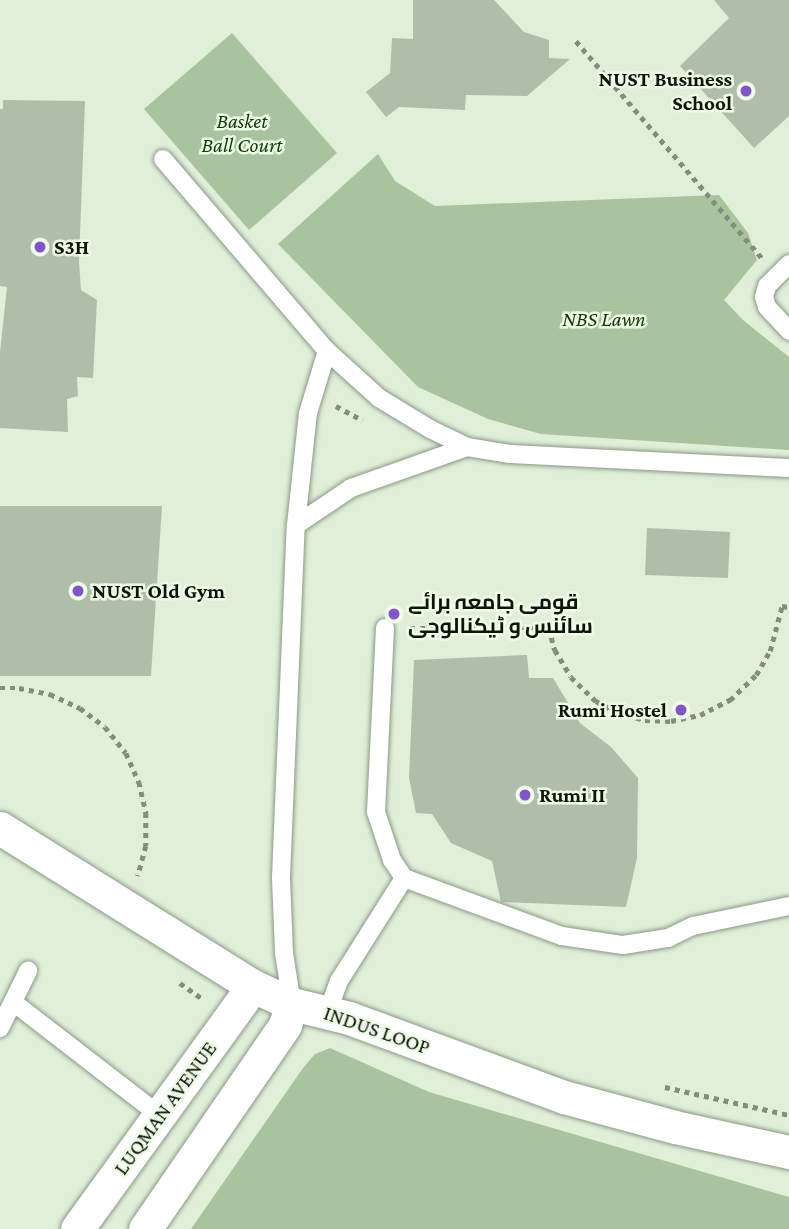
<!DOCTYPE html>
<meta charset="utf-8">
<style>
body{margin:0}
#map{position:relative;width:789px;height:1229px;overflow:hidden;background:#dfefd8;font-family:"Crimson Pro",Cairo,serif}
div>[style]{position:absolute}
.green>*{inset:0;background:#a8c39d}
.building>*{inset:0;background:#afbea8}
.path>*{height:4.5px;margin-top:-2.25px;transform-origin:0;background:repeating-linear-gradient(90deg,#828e7d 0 5px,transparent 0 10px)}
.roads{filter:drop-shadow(0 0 2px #8a9984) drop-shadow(0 0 2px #8a9984)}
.service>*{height:18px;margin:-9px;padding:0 9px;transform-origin:9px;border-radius:9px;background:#fff}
.minor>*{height:33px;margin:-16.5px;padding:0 16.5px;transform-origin:16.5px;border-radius:16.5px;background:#fff}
.dots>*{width:19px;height:19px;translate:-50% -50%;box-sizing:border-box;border:4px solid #ecfce5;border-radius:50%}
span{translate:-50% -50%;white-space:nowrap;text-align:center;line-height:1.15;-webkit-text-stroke:5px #ecfce5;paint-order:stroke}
.poi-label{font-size:21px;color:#0e140c;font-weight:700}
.right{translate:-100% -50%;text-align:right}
.left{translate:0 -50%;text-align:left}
.park-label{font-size:21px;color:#173704;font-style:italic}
.street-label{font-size:21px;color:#0e140c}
</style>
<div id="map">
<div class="green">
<i style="clip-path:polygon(232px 33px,337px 153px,249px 230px,144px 109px)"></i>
<i style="clip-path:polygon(378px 154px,395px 181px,435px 206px,719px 195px,748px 233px,757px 260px,724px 300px,743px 320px,789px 357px,789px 450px,541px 434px,488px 419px,418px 387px,278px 244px)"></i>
<i style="clip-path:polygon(330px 1048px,429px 1092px,789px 1197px,789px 1229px,191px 1229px,303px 1068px,315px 1054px)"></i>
</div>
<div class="building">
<i style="clip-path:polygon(413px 0,494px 0,524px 32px,549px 40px,549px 58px,570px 59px,527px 96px,466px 95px,465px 110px,399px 107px,386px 117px,366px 92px,390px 73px,392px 38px,413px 39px)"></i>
<i style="clip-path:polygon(714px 0,789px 0,789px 116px,754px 148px,680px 66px,729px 18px)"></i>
<i style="clip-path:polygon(3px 100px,85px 101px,79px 262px,81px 290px,97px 300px,93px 378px,77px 377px,78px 396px,67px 399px,68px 432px,0 428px,0 352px,7px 287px,0 286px,0 109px,3px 109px)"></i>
<i style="clip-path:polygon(0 506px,162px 506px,151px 676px,0 676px)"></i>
<i style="clip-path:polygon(647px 528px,730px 532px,728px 578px,645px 575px)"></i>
<i style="clip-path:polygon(527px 655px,529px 678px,553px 678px,580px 723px,611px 747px,638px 778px,637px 858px,626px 907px,501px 902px,492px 861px,451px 843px,432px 814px,416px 813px,409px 778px,414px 660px)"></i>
</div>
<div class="path">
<i style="left:576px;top:41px;width:286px;rotate:49.4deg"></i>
<i style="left:336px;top:406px;width:30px;rotate:28deg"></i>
<i style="left:410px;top:628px;width:139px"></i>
<i style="left:549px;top:628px;width:23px;rotate:75deg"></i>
<i style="left:555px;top:650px;width:31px;rotate:59deg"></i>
<i style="left:571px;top:677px;width:35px;rotate:44deg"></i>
<i style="left:596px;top:701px;width:24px;rotate:28deg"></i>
<i style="left:617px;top:712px;width:29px;rotate:16deg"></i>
<i style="left:645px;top:720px;width:26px;rotate:2deg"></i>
<i style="left:671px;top:721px;width:30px;rotate:-12deg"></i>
<i style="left:700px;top:715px;width:34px;rotate:-27deg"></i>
<i style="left:730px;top:700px;width:36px;rotate:-44deg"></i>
<i style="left:756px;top:675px;width:28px;rotate:-60deg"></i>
<i style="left:770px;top:651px;width:47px;rotate:-75.1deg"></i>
<i style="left:782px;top:606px;width:7px;rotate:8deg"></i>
<i style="left:0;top:688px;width:19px"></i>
<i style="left:19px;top:688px;width:32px;rotate:11deg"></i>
<i style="left:50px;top:694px;width:33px;rotate:25deg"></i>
<i style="left:80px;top:708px;width:31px;rotate:37deg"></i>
<i style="left:105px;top:727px;width:33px;rotate:51deg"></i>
<i style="left:126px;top:753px;width:32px;rotate:66deg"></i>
<i style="left:139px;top:782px;width:32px;rotate:77deg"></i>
<i style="left:146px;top:813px;width:33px;rotate:90deg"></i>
<i style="left:146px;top:846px;width:31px;rotate:105deg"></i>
<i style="left:180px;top:983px;width:29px;rotate:35deg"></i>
<i style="left:665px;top:1087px;width:127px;rotate:12.7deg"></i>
</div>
<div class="roads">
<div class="service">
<i style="left:163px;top:159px;width:253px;rotate:49.5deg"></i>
<i style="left:327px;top:351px;width:70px;rotate:42.1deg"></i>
<i style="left:379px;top:398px;width:60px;rotate:31.3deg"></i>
<i style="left:430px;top:429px;width:41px;rotate:25.9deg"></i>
<i style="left:467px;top:447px;width:44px;rotate:9.2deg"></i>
<i style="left:510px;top:454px;width:279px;rotate:2.9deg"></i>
<i style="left:789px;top:264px;width:31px;rotate:135deg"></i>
<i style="left:767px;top:286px;width:11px;rotate:105deg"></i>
<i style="left:764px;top:297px;width:10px;rotate:73deg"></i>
<i style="left:767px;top:307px;width:33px;rotate:47deg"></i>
<i style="left:296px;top:525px;width:66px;rotate:-33.9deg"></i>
<i style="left:351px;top:488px;width:123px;rotate:-19.5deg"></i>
<i style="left:385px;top:628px;width:184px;rotate:92.8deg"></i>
<i style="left:376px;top:812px;width:51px;rotate:71.6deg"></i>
<i style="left:392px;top:860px;width:22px;rotate:56deg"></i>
<i style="left:404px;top:878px;width:168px;rotate:20.2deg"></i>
<i style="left:562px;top:936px;width:62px;rotate:8.4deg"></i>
<i style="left:623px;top:945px;width:46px;rotate:-8.8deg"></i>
<i style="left:668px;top:938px;width:28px;rotate:-26deg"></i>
<i style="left:693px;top:926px;width:98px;rotate:-11.8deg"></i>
<i style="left:13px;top:1002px;width:185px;rotate:37.7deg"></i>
<i style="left:292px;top:1004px;width:52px;rotate:-98.9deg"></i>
<i style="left:284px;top:953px;width:76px;rotate:-92.3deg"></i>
<i style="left:281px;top:877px;width:352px;rotate:-87.6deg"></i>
<i style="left:296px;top:525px;width:113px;rotate:-83.9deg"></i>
<i style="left:308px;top:413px;width:65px;rotate:-73deg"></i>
<i style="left:328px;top:1011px;width:32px;rotate:-70deg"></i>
<i style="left:339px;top:981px;width:122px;rotate:-57.7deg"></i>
<i style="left:0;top:1028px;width:64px;rotate:-63.8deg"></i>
</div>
<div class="minor">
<i style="left:0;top:828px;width:298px;rotate:32deg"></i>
<i style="left:253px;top:986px;width:43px;rotate:24.8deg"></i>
<i style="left:292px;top:1004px;width:59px;rotate:13.8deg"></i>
<i style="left:349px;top:1018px;width:229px;rotate:20.2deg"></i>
<i style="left:564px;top:1097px;width:115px;rotate:15.1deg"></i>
<i style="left:675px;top:1127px;width:117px;rotate:12.4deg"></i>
<i style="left:77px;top:1229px;width:300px;rotate:-54.1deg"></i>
<i style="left:145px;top:1229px;width:247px;rotate:-55.5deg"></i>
<i style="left:285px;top:1025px;width:22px;rotate:-72deg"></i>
</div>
</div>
<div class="dots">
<i style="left:746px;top:91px;background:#8255ce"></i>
<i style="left:40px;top:247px;background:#8255ce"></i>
<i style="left:78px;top:591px;background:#8255ce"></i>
<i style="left:394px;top:614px;background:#8255ce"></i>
<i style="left:681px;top:710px;background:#8255ce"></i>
<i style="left:525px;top:795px;background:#8255ce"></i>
</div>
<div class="poi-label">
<span class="right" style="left:732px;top:91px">NUST Business<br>School</span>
<span class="left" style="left:54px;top:247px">S3H</span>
<span class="left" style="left:92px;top:591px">NUST Old Gym</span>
<span class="left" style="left:408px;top:614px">قومی جامعہ برائے<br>سائنس و ٹیکنالوجی</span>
<span class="right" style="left:667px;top:710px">Rumi Hostel</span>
<span class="left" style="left:539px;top:795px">Rumi II</span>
</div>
<div class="park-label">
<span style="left:242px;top:133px">Basket<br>Ball Court</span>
<span style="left:604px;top:319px">NBS Lawn</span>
</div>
<div class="street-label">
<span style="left:377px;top:1030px;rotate:19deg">INDUS LOOP</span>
<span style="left:165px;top:1108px;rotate:-54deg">LUQMAN AVENUE</span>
</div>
</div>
